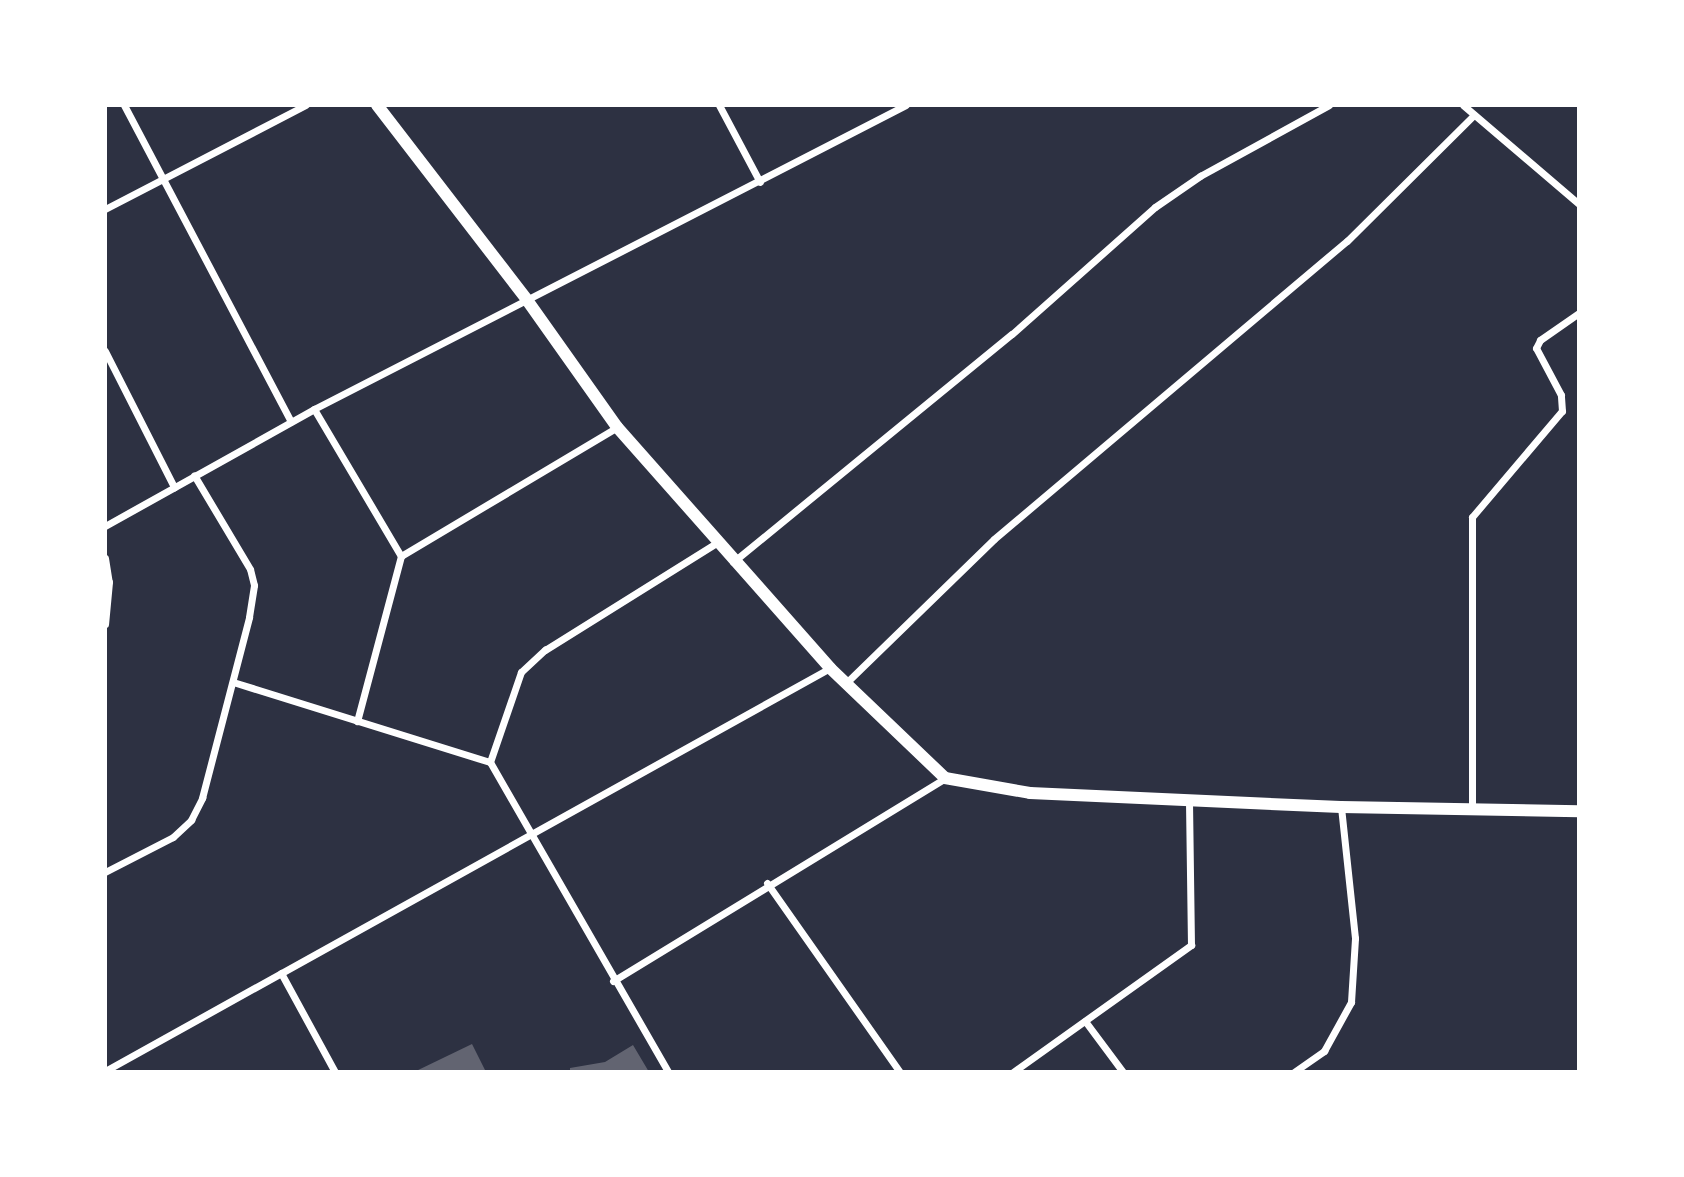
<!DOCTYPE html>
<style>
body{margin:0}
#map{position:relative;width:1684px;height:1177px;overflow:hidden;background:#2d3142;font-family:"Archivo Narrow",sans-serif}
div>[style]{position:absolute}
.building>*{inset:0;background:#626471}
.minor>*{height:7px;margin:-3.5px;padding:0 3.5px;transform-origin:3.5px;border-radius:3.5px;background:#fff}
.tertiary>*{height:12px;margin:-6px;padding:0 6px;transform-origin:6px;border-radius:6px;background:#fff}
span{translate:-50% -50%;white-space:nowrap;text-align:center;line-height:1.15;-webkit-text-stroke:5px #fff;paint-order:stroke}
.frame{position:absolute;inset:0;border:107px solid #fff;pointer-events:none}
</style>
<div id="map">
<div class="building">
<i style="clip-path:polygon(472px 1044px,486px 1072px,414px 1072px)"></i>
<i style="clip-path:polygon(633px 1045px,649px 1072px,570px 1072px,570px 1068px,605px 1062px)"></i>
</div>
<div class="minor">
<i style="left:124px;top:105px;width:358px;rotate:62.2deg"></i>
<i style="left:719px;top:105px;width:87px;rotate:62deg"></i>
<i style="left:1463px;top:105px;width:153px;rotate:40.5deg"></i>
<i style="left:105px;top:209px;width:226px;rotate:-27.4deg"></i>
<i style="left:105px;top:351px;width:153px;rotate:63.1deg"></i>
<i style="left:314px;top:409px;width:171px;rotate:59.4deg"></i>
<i style="left:401px;top:556px;width:171px;rotate:104.9deg"></i>
<i style="left:105px;top:526px;width:240px;rotate:-29.2deg"></i>
<i style="left:314px;top:409px;width:665px;rotate:-27.18deg"></i>
<i style="left:401px;top:556px;width:252px;rotate:-30.8deg"></i>
<i style="left:105px;top:558px;width:24px;rotate:81deg"></i>
<i style="left:109px;top:582px;width:42px;rotate:95.4deg"></i>
<i style="left:733px;top:562px;width:360px;rotate:-39.3deg"></i>
<i style="left:1012px;top:334px;width:191px;rotate:-41.6deg"></i>
<i style="left:1155px;top:207px;width:55px;rotate:-34.6deg"></i>
<i style="left:1200px;top:176px;width:147px;rotate:-28.8deg"></i>
<i style="left:233px;top:682px;width:269px;rotate:17.3deg"></i>
<i style="left:490px;top:762px;width:357px;rotate:60.1deg"></i>
<i style="left:846px;top:683px;width:206px;rotate:-44.2deg"></i>
<i style="left:994px;top:539px;width:462px;rotate:-40.2deg"></i>
<i style="left:1347px;top:241px;width:179px;rotate:-44.8deg"></i>
<i style="left:490px;top:762px;width:95px;rotate:-71deg"></i>
<i style="left:521px;top:672px;width:33px;rotate:-43deg"></i>
<i style="left:545px;top:650px;width:202px;rotate:-32deg"></i>
<i style="left:1472px;top:809px;width:292px;rotate:-90deg"></i>
<i style="left:1472px;top:517px;width:139px;rotate:-49.7deg"></i>
<i style="left:1562px;top:411px;width:16px;rotate:-94deg"></i>
<i style="left:1561px;top:395px;width:53px;rotate:-118deg"></i>
<i style="left:1536px;top:348px;width:9px;rotate:-63deg"></i>
<i style="left:1540px;top:340px;width:47px;rotate:-34.7deg"></i>
<i style="left:105px;top:872px;width:76px;rotate:-27.2deg"></i>
<i style="left:173px;top:837px;width:25px;rotate:-43deg"></i>
<i style="left:191px;top:820px;width:25px;rotate:-63deg"></i>
<i style="left:202px;top:798px;width:187px;rotate:-75.4deg"></i>
<i style="left:249px;top:617px;width:32px;rotate:-81deg"></i>
<i style="left:254px;top:585px;width:16px;rotate:-104deg"></i>
<i style="left:250px;top:569px;width:109px;rotate:-120.8deg"></i>
<i style="left:767px;top:883px;width:231px;rotate:54.9deg"></i>
<i style="left:281px;top:973px;width:113px;rotate:61.4deg"></i>
<i style="left:613px;top:981px;width:389px;rotate:-31.4deg"></i>
<i style="left:1085px;top:1021px;width:64px;rotate:53.3deg"></i>
<i style="left:105px;top:1071px;width:829px;rotate:-29.07deg"></i>
<i style="left:1013px;top:1072px;width:219px;rotate:-35.5deg"></i>
<i style="left:1191px;top:945px;width:145px;rotate:-90.8deg"></i>
<i style="left:1294px;top:1072px;width:37px;rotate:-35deg"></i>
<i style="left:1324px;top:1051px;width:56px;rotate:-61.1deg"></i>
<i style="left:1351px;top:1002px;width:64px;rotate:-86.4deg"></i>
<i style="left:1355px;top:938px;width:132px;rotate:-96.1deg"></i>
</div>
<div class="tertiary">
<i style="left:377px;top:105px;width:246px;rotate:52.4deg"></i>
<i style="left:527px;top:300px;width:156px;rotate:54.7deg"></i>
<i style="left:617px;top:427px;width:322px;rotate:48.5deg"></i>
<i style="left:830px;top:668px;width:159px;rotate:43.7deg"></i>
<i style="left:945px;top:778px;width:86px;rotate:10deg"></i>
<i style="left:1030px;top:793px;width:311px;rotate:2.6deg"></i>
<i style="left:1341px;top:807px;width:238px;rotate:1deg"></i>
</div>
<div class="frame"></div>
</div>
